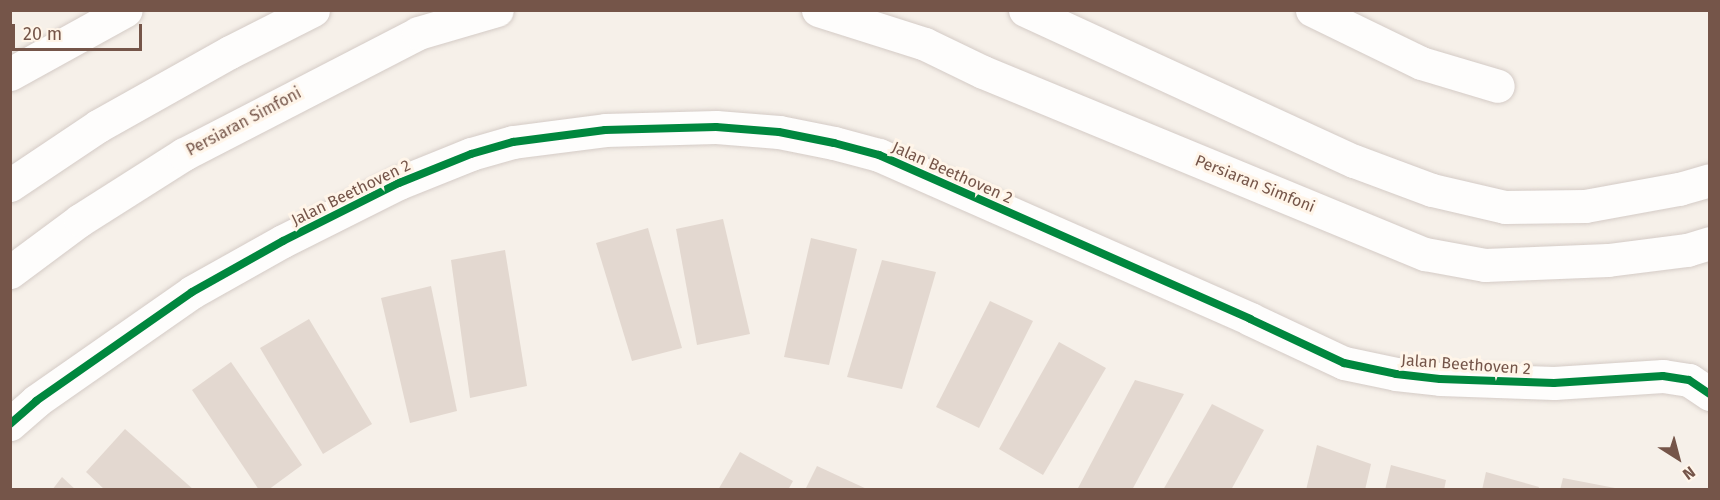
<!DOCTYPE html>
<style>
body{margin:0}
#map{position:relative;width:1720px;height:500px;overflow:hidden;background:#f6f0e9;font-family:"Fira Sans",sans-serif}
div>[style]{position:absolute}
.building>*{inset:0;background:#e3d8d0}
.roads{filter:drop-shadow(0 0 2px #d4cbc6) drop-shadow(0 0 2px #d4cbc6)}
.minor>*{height:33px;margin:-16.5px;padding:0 16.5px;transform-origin:16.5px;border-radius:16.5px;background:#fefdfc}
.tertiary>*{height:33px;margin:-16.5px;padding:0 16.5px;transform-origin:16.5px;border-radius:16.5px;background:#fefdfc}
.cycleway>*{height:8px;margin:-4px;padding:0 4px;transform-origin:4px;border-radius:4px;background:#00873e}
span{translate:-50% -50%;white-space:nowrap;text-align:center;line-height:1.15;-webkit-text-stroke:6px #fff5e9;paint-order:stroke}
.street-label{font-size:16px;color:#755549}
.frame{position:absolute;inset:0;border:12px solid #755549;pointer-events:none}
.north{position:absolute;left:1648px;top:428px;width:60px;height:60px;-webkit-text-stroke:4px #fff5e9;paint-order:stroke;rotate:144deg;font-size:16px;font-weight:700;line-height:24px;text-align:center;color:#755549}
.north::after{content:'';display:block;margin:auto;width:21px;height:27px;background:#755549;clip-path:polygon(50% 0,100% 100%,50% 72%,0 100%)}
.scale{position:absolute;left:12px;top:24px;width:130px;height:27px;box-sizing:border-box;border:3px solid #755549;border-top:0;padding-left:8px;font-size:18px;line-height:21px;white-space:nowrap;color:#755549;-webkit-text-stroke:4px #fff5e9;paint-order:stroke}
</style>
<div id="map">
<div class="building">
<i style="clip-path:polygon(723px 219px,750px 334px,697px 345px,676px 229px)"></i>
<i style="clip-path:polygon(648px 228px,682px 348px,632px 361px,596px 243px)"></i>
<i style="clip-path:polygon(811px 238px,857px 249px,829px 365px,784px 357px)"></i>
<i style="clip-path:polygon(505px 250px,527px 386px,470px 398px,451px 260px)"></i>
<i style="clip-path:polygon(882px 260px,936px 272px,902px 389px,847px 377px)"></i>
<i style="clip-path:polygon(431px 286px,457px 411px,410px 423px,381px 298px)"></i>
<i style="clip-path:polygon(990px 301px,1033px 321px,979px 428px,936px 407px)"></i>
<i style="clip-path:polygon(309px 319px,372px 424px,323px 454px,260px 348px)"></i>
<i style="clip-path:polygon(1059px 342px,1106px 368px,1043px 475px,999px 449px)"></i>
<i style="clip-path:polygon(231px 362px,302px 465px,268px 490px,259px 490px,192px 390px)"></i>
<i style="clip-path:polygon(1135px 380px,1184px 394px,1132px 490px,1077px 490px)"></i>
<i style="clip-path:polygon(1212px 404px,1264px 430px,1231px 490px,1163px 490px)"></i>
<i style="clip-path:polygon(125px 429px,194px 490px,105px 490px,86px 472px)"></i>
<i style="clip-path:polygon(1317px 445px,1371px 464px,1365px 490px,1306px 490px)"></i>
<i style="clip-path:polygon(740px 452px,793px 481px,788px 490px,718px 490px)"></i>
<i style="clip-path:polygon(1391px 465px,1446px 480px,1444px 490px,1385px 490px)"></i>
<i style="clip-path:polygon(817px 466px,869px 490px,805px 490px)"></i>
<i style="clip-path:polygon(1486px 472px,1539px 487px,1538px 490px,1482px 490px)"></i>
<i style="clip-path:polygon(62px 477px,76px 490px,52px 490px)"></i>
<i style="clip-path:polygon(1563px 478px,1615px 488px,1615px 490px,1560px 490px)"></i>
</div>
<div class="roads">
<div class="minor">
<i style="left:1312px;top:10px;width:121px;rotate:25.9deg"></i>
<i style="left:1421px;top:63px;width:80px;rotate:16.6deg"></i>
<i style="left:10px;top:74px;width:132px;rotate:-28.9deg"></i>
<i style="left:10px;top:424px;width:35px;rotate:-41deg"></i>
<i style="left:36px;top:401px;width:190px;rotate:-34.9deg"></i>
<i style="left:192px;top:292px;width:104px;rotate:-29.3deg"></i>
<i style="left:283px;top:241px;width:130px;rotate:-26.6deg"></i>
<i style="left:399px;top:183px;width:78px;rotate:-21.9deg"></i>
<i style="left:471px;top:154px;width:44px;rotate:-15.9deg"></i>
<i style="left:513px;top:142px;width:93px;rotate:-7.4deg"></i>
<i style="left:605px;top:130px;width:111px;rotate:-1.5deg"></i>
<i style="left:716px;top:127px;width:63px;rotate:4.5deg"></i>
<i style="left:779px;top:132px;width:56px;rotate:11.3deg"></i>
<i style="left:834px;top:143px;width:47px;rotate:14.9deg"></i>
<i style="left:879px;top:155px;width:406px;rotate:23.8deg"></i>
<i style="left:1250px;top:319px;width:104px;rotate:25.1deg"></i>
<i style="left:1344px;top:363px;width:53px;rotate:11.9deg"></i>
<i style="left:1396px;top:374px;width:44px;rotate:6.5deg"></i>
<i style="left:1440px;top:379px;width:114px;rotate:2deg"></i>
<i style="left:1554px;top:383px;width:109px;rotate:-3.7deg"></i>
<i style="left:1663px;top:376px;width:26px;rotate:9deg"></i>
<i style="left:1689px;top:380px;width:25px;rotate:34deg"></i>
</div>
<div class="tertiary">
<i style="left:818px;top:10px;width:112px;rotate:17.6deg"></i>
<i style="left:925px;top:44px;width:64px;rotate:25.8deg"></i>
<i style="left:983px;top:72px;width:478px;rotate:22.4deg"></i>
<i style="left:1425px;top:254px;width:61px;rotate:10.4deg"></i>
<i style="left:1485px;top:265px;width:123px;rotate:-2.3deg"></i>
<i style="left:1608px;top:260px;width:80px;rotate:-7.2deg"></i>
<i style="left:1687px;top:250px;width:24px;rotate:-17deg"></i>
<i style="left:1025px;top:10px;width:362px;rotate:24.7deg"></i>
<i style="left:1354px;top:161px;width:83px;rotate:20.4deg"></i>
<i style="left:1432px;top:190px;width:75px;rotate:13.1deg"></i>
<i style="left:1505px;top:207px;width:80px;rotate:-0.7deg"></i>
<i style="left:1585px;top:206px;width:96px;rotate:-10.3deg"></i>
<i style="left:1679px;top:189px;width:32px;rotate:-16deg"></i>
<i style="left:10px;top:185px;width:106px;rotate:-33.8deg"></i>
<i style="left:98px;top:126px;width:151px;rotate:-29.3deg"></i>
<i style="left:230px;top:52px;width:93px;rotate:-26.8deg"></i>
<i style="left:10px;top:272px;width:87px;rotate:-36.6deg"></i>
<i style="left:80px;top:220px;width:123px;rotate:-32.4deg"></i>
<i style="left:184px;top:154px;width:263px;rotate:-27.3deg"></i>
<i style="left:418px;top:33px;width:82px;rotate:-16.2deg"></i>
</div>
</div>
<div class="cycleway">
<i style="left:10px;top:424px;width:35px;rotate:-41deg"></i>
<i style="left:36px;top:401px;width:190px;rotate:-34.9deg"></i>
<i style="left:192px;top:292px;width:104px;rotate:-29.3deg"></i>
<i style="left:283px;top:241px;width:130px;rotate:-26.6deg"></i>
<i style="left:399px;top:183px;width:78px;rotate:-21.9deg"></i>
<i style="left:471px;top:154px;width:44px;rotate:-15.9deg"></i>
<i style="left:513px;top:142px;width:93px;rotate:-7.4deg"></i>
<i style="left:605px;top:130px;width:111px;rotate:-1.5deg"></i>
<i style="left:716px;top:127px;width:63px;rotate:4.5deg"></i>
<i style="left:779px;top:132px;width:56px;rotate:11.3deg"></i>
<i style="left:834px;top:143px;width:47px;rotate:14.9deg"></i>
<i style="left:879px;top:155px;width:406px;rotate:23.8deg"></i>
<i style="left:1250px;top:319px;width:104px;rotate:25.1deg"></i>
<i style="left:1344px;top:363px;width:53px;rotate:11.9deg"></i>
<i style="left:1396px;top:374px;width:44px;rotate:6.5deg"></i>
<i style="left:1440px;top:379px;width:114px;rotate:2deg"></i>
<i style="left:1554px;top:383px;width:109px;rotate:-3.7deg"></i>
<i style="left:1663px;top:376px;width:26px;rotate:9deg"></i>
<i style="left:1689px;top:380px;width:25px;rotate:34deg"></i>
</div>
<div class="street-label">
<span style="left:244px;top:122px;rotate:-28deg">Persiaran Simfoni</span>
<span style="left:952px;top:173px;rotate:24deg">Jalan Beethoven 2</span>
<span style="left:1255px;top:184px;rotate:22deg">Persiaran Simfoni</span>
<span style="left:351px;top:193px;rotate:-26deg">Jalan Beethoven 2</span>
<span style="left:1466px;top:365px;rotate:4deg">Jalan Beethoven 2</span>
</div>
<div class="frame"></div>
<div class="north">N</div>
<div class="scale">20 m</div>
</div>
